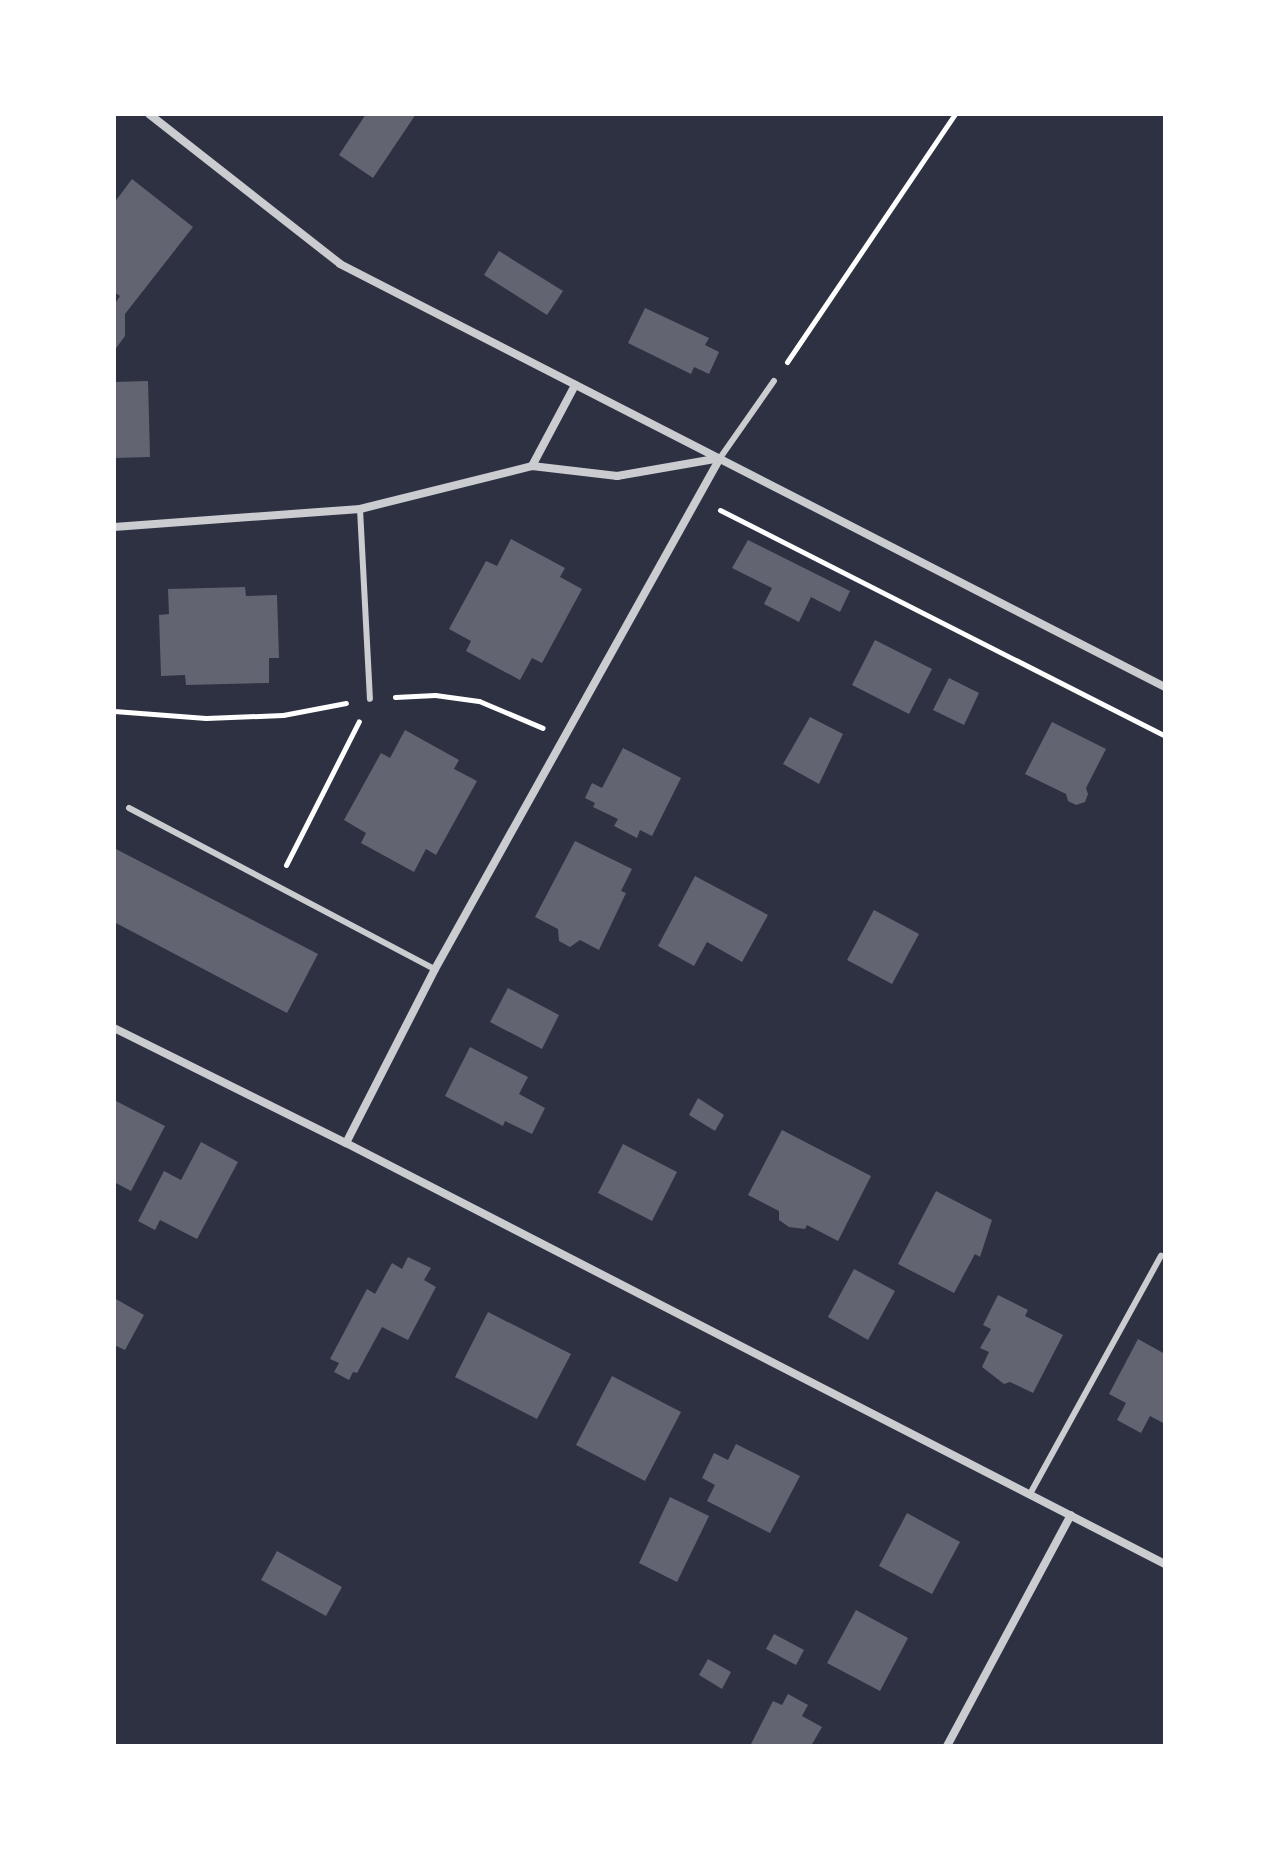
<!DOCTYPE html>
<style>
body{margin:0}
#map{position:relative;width:1279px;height:1860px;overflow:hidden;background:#2d3142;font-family:"Varela Round",sans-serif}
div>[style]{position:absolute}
.building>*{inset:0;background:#626471}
.path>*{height:5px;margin:-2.5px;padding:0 2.5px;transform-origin:2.5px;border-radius:2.5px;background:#fff}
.service>*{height:6px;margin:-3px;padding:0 3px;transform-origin:3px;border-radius:3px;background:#caccd0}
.minor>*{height:8px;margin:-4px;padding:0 4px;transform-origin:4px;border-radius:4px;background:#caccd0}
span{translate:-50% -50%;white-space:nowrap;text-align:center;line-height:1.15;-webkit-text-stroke:6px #fff;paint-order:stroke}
.frame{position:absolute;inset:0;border:116px solid #fff;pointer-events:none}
</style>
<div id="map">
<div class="building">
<i style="clip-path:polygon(366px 114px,416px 114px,373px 178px,339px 155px)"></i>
<i style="clip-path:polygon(132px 179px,193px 227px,125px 314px,125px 336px,114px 351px,114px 305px,120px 296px,114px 292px,114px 203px)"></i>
<i style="clip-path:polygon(499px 251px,563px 291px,547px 315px,484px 275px)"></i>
<i style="clip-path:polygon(645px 308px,709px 338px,705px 345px,719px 352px,709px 374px,694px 367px,691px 374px,628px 343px)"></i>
<i style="clip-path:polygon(148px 381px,150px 457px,114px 458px,114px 382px)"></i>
<i style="clip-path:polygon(511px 539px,565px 568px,560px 577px,582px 589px,542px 663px,532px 658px,520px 680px,466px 651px,471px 641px,449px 629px,486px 561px,497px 566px)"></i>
<i style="clip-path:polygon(748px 540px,850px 591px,840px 612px,811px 597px,799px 622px,764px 604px,772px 588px,732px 568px)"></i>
<i style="clip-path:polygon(245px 587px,246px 596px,277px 595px,279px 658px,269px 658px,269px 683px,186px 685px,185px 675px,161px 676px,159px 615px,169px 614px,168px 589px)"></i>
<i style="clip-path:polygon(875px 640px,932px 669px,909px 714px,852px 685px)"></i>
<i style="clip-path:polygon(949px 678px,979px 693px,964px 725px,933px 710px)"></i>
<i style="clip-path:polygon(810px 717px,843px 734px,819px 784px,783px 764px)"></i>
<i style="clip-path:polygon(1052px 722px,1106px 749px,1086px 788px,1088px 794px,1085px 802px,1076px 805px,1068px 801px,1066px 794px,1025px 774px)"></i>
<i style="clip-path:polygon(405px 730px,459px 760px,454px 769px,477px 781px,436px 855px,426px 849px,414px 872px,361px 843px,366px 833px,344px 820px,381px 753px,390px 758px)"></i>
<i style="clip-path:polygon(623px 748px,681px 778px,652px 836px,640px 830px,637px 838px,614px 826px,618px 819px,593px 807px,595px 803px,585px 798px,592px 783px,602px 788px)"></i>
<i style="clip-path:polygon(575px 841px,632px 869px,621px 891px,626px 893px,599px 950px,580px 940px,570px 947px,559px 941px,558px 929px,535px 917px)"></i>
<i style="clip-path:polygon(114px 848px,318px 954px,287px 1013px,114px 922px)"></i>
<i style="clip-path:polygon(695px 876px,768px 915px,742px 962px,707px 942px,694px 966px,658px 946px)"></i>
<i style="clip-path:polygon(874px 910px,919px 934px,892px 984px,847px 960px)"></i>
<i style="clip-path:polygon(508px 988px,559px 1015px,542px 1049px,490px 1022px)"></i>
<i style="clip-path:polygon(470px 1047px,528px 1077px,519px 1094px,545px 1108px,532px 1134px,505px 1121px,503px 1126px,445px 1096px)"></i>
<i style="clip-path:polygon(698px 1098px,724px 1115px,715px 1131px,689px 1115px)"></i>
<i style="clip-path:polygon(114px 1100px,165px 1126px,131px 1191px,114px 1182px)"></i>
<i style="clip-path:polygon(782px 1130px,871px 1176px,838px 1241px,807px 1225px,805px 1229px,789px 1227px,779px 1220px,779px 1211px,748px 1195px)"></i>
<i style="clip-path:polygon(201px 1142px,238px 1162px,197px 1239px,160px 1220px,155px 1230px,138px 1221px,164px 1171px,181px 1180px)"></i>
<i style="clip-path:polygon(623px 1144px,677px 1172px,652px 1221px,598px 1193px)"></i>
<i style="clip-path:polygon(936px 1191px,992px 1220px,980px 1257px,975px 1254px,954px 1293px,898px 1264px)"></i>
<i style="clip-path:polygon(408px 1257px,431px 1268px,424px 1280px,436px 1287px,408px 1340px,382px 1327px,357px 1373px,353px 1372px,349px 1380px,334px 1372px,339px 1363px,330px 1359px,367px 1289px,375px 1294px,392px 1263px,402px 1269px)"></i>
<i style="clip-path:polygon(854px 1269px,895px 1291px,868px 1340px,828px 1317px)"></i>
<i style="clip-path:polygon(998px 1295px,1028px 1310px,1025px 1316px,1063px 1335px,1033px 1393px,1010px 1382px,1004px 1384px,982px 1367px,989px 1352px,980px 1348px,991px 1329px,983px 1325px)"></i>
<i style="clip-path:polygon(114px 1298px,144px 1315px,125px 1350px,114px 1345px)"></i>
<i style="clip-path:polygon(488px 1312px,571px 1354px,537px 1419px,455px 1377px)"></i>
<i style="clip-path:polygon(1138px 1339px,1165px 1354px,1165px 1424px,1150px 1416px,1141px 1433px,1117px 1420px,1126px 1403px,1109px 1394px)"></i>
<i style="clip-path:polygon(612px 1376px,681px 1412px,645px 1481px,576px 1445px)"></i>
<i style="clip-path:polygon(736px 1444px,800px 1476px,770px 1533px,707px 1501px,715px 1485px,702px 1478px,714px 1453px,728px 1460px)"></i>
<i style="clip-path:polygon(670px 1497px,709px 1516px,677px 1582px,639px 1563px)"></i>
<i style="clip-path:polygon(907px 1513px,960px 1542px,932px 1594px,879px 1566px)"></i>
<i style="clip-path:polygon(277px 1551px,342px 1587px,326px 1616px,261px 1580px)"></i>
<i style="clip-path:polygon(856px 1610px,908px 1638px,880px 1691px,827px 1663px)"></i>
<i style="clip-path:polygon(774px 1634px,804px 1650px,796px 1665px,766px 1649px)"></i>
<i style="clip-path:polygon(708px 1659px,731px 1672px,722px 1689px,699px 1675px)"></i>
<i style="clip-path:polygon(788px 1694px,808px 1705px,802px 1716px,822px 1727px,811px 1746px,750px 1746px,773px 1701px,782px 1705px)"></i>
</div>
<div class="path">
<i style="left:787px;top:362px;width:300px;rotate:-55.9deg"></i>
<i style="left:720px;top:510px;width:499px;rotate:26.9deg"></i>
<i style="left:395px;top:697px;width:40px;rotate:-2.9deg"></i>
<i style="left:435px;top:695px;width:44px;rotate:7.8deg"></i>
<i style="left:479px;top:701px;width:69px;rotate:22.9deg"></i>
<i style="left:114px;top:711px;width:92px;rotate:4.4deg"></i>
<i style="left:206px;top:718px;width:77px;rotate:-2.2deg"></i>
<i style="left:283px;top:715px;width:64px;rotate:-10.8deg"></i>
<i style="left:286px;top:865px;width:161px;rotate:-63.1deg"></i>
</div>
<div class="service">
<i style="left:720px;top:458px;width:94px;rotate:-55deg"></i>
<i style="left:360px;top:509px;width:190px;rotate:87deg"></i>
<i style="left:129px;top:808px;width:346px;rotate:27.8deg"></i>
<i style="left:1030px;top:1494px;width:272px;rotate:-61.2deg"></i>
</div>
<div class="minor">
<i style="left:149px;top:114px;width:243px;rotate:38.1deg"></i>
<i style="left:340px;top:264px;width:927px;rotate:27.15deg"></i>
<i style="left:532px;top:466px;width:86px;rotate:6.7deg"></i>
<i style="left:617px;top:476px;width:105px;rotate:-9.9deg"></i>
<i style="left:114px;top:527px;width:247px;rotate:-4.2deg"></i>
<i style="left:360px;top:509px;width:177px;rotate:-14deg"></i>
<i style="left:532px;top:466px;width:92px;rotate:-62deg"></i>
<i style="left:114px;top:1028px;width:259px;rotate:26.4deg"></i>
<i style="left:346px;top:1143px;width:921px;rotate:27.21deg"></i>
<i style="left:346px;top:1143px;width:195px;rotate:-62.9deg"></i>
<i style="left:435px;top:969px;width:585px;rotate:-60.85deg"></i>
<i style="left:947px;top:1746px;width:262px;rotate:-61.8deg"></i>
</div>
<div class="frame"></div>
</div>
